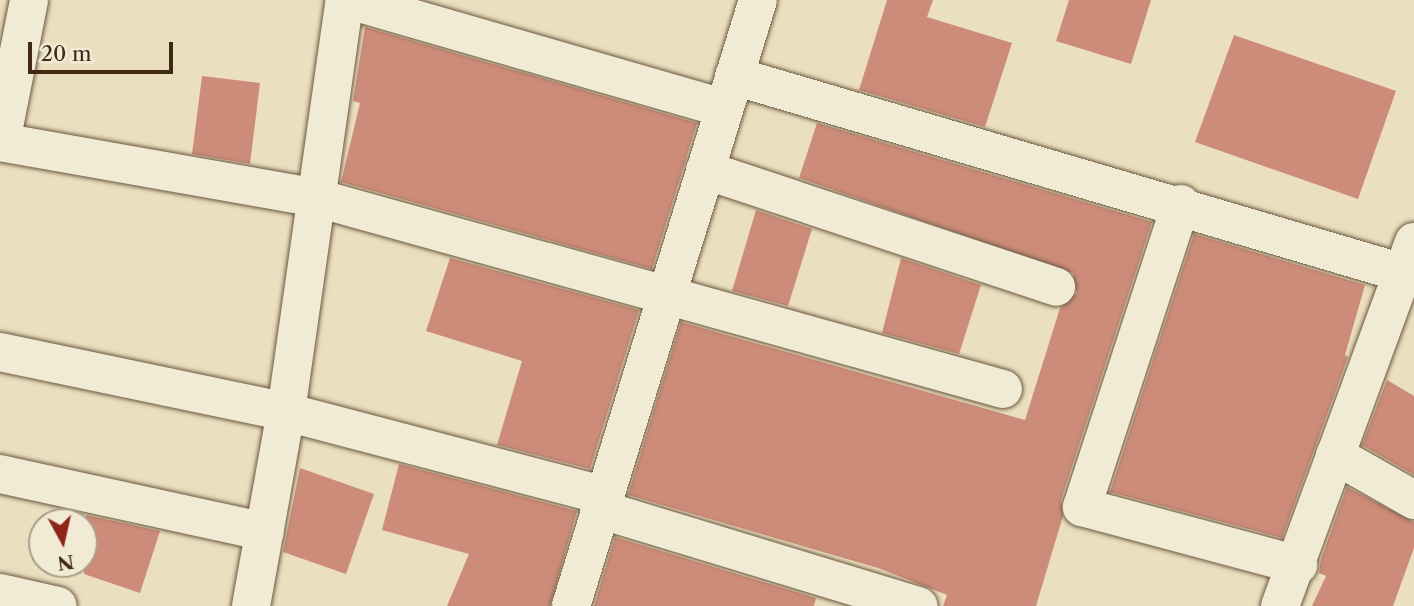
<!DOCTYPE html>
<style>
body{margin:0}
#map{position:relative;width:1414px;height:606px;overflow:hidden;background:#eadfbf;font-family:"Libre Caslon Text",serif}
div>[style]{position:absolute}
.building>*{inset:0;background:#cd8c79}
.roads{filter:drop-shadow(0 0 2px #6b573f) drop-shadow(0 0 2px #6b573f)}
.minor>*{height:38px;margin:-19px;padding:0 19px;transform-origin:19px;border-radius:19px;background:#f1ead5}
span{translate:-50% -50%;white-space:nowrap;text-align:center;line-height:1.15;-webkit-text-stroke:7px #f1ead5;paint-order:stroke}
.north{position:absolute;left:28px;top:508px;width:70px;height:70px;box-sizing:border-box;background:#f1ead5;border:2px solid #ab9d88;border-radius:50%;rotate:172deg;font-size:19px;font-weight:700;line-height:28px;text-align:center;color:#412a14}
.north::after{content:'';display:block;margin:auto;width:24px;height:32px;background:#8f2418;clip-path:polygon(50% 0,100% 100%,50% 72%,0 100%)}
.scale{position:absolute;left:28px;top:42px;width:145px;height:32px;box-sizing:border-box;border:4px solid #412a14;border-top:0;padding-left:9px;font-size:21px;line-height:24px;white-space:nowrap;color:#412a14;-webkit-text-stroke:5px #f1ead5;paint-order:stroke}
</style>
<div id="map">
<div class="building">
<i style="clip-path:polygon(887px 0,933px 0,927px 17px,1012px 43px,985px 127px,859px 90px)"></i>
<i style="clip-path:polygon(1069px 0,1151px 0,1131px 64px,1056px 41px)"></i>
<i style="clip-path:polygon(365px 27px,697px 123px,652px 269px,341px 182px,360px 103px,353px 101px)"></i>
<i style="clip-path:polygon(1234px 35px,1396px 91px,1358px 199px,1195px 142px)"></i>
<i style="clip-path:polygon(202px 76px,260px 83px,250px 164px,192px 154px)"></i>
<i style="clip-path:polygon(817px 123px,1152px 222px,1061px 500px,1063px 516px,1036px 606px,943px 606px,947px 595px,878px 568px,628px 495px,681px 322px,1025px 420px,1060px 308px,1077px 293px,1073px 273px,799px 178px)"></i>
<i style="clip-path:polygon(756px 210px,812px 229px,788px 306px,732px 291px)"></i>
<i style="clip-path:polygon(1194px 234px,1365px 285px,1345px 355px,1348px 357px,1282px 538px,1110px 492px)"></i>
<i style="clip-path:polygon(450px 258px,639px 310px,590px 469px,497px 445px,522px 361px,426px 331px)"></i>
<i style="clip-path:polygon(901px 258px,981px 285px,959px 354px,882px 333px)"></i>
<i style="clip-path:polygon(1387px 380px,1414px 396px,1414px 475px,1362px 445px)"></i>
<i style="clip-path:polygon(399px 464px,577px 511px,550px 606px,447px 606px,469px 554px,382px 530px)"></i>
<i style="clip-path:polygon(300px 468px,374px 494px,346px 574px,283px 552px)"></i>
<i style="clip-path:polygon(1347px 487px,1414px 522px,1414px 548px,1393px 606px,1312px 606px,1326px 576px,1319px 573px,1321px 559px)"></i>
<i style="clip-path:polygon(86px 515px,160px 531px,140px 593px,84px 574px)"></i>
<i style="clip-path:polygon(615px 537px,816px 598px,814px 606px,594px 606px)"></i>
</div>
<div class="roads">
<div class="minor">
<i style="left:349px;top:0;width:390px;rotate:16.1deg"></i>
<i style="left:734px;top:76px;width:697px;rotate:16.41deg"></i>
<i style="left:0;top:142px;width:322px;rotate:10deg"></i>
<i style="left:317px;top:198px;width:712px;rotate:15.56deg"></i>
<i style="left:1px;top:142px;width:145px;rotate:-78.8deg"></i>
<i style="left:705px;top:170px;width:370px;rotate:18.4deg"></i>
<i style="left:1181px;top:204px;width:319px;rotate:108.1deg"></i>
<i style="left:1082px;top:507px;width:224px;rotate:15deg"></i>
<i style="left:0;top:352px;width:292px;rotate:11.8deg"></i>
<i style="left:286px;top:412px;width:328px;rotate:14.7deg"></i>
<i style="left:1335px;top:455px;width:91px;rotate:29.7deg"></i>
<i style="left:0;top:474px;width:271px;rotate:12.3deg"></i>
<i style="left:599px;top:509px;width:334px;rotate:16.9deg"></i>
<i style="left:0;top:593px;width:59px;rotate:12.6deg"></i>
<i style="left:251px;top:606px;width:197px;rotate:-79.8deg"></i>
<i style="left:286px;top:412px;width:416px;rotate:-81.9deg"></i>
<i style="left:571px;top:606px;width:634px;rotate:-72.85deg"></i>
<i style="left:1280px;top:606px;width:388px;rotate:-69.8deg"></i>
</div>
</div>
<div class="north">N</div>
<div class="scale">20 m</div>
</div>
